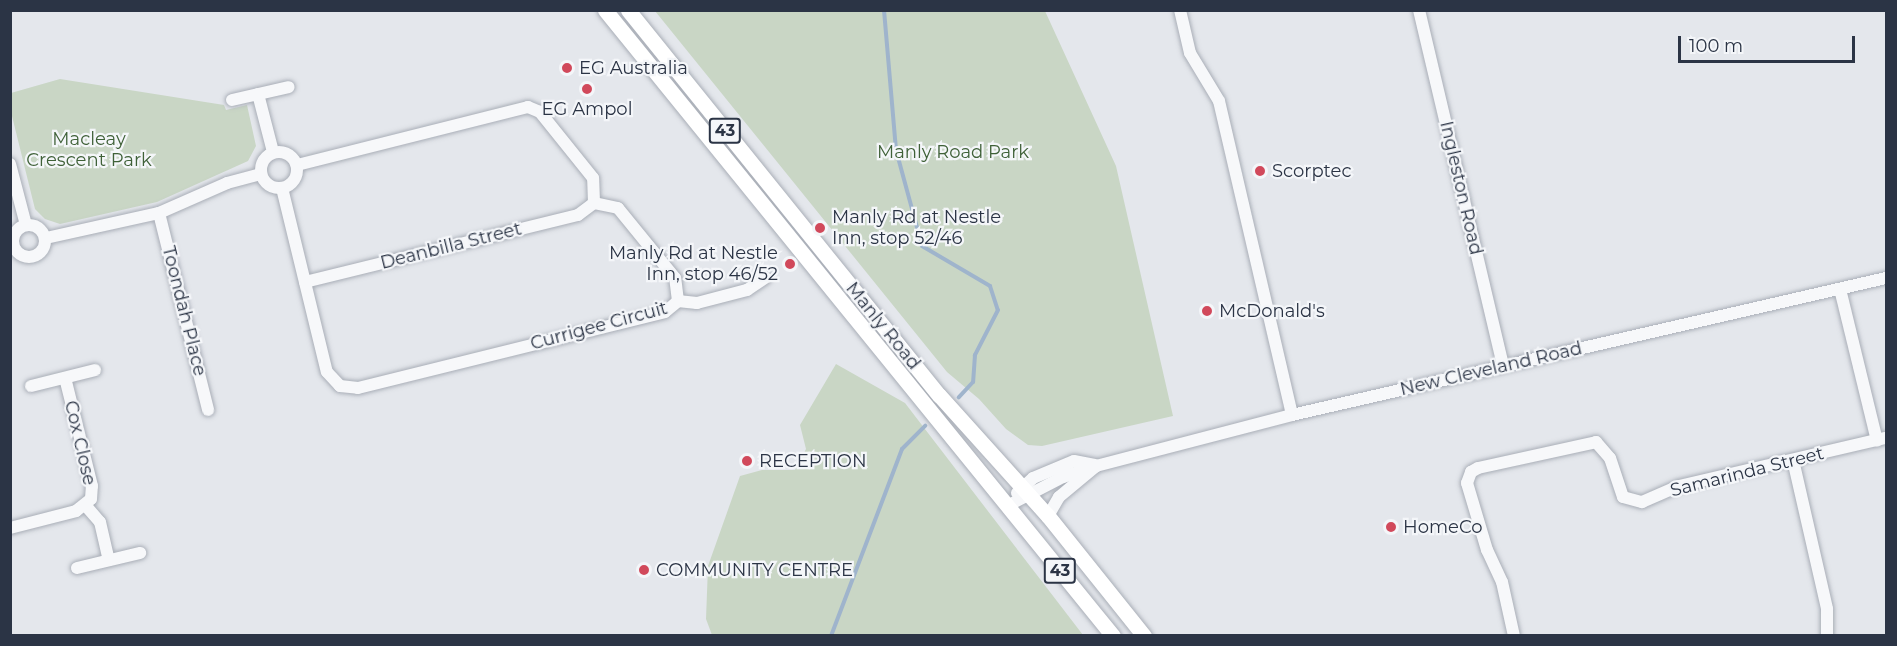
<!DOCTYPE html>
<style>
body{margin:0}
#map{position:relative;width:1897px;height:646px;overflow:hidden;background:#e4e7ec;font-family:Montserrat,sans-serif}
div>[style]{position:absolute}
.green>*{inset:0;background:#c9d6c5}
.stream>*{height:4px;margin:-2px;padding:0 2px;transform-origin:2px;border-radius:2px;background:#9fb4cc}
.roads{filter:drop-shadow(0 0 2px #a9aeb7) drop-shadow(0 0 2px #a9aeb7)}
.minor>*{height:12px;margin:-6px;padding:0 6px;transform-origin:6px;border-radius:6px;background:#f7f8fa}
.minor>.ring{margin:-6px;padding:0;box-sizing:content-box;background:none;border:12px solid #f7f8fa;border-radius:50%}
.major>*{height:15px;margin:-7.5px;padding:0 7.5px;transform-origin:7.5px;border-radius:7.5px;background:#fff}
.dots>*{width:16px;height:16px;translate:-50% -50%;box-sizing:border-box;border:3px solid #f4f6f9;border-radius:50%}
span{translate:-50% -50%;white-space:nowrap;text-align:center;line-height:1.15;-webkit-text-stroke:4.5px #f4f6f9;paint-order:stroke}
.shield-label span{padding:2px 4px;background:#f4f6f9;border:2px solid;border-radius:4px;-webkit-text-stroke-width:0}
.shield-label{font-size:16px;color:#2b3445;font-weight:700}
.poi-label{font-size:18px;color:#2b3445}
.left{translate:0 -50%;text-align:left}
.right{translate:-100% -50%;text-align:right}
.park-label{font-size:18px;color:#3f6138}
.street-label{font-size:18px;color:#2b3445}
.frame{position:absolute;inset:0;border:12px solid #2b3445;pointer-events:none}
.scale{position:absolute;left:1678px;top:36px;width:177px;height:27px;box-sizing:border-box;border:3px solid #2b3445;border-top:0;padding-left:8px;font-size:18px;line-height:21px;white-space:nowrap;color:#2b3445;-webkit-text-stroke:4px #f4f6f9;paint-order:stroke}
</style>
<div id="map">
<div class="green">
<i style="clip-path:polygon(655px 11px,1045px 11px,1116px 166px,1173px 416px,1042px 446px,1028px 445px,1006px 429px,979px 399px,947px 372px)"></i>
<i style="clip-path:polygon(60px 79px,224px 105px,226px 110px,247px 105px,256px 146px,248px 161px,157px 202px,60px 224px,45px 219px,35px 209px,10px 108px,11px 93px)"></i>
<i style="clip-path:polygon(836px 364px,905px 403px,1083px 635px,712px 635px,706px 619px,708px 566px,740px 476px,762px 470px,795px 470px,806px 449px,800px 425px)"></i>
</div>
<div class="stream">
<i style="left:884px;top:10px;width:141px;rotate:85.1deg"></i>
<i style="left:896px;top:150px;width:99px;rotate:74.8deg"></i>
<i style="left:922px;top:246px;width:79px;rotate:30.5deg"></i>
<i style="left:990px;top:286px;width:25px;rotate:72deg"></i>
<i style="left:998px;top:310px;width:51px;rotate:117.1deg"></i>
<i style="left:975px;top:355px;width:27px;rotate:94deg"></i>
<i style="left:973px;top:382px;width:21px;rotate:133deg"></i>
<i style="left:831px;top:636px;width:200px;rotate:-69.2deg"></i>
<i style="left:902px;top:449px;width:33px;rotate:-45deg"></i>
</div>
<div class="roads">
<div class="minor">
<i style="left:1180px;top:10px;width:44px;rotate:76.9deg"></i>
<i style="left:1190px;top:53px;width:56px;rotate:58.9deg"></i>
<i style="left:1219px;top:101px;width:322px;rotate:76.9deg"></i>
<i style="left:1419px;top:10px;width:366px;rotate:76.7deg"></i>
<i style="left:258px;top:94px;width:60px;rotate:75.5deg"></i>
<i style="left:232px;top:100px;width:58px;rotate:-12.8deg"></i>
<i class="ring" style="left:261px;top:152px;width:24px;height:24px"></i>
<i style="left:10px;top:164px;width:63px;rotate:75.3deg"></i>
<i style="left:282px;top:188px;width:189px;rotate:76.3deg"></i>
<i style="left:327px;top:372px;width:19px;rotate:47deg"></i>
<i style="left:340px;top:386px;width:18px;rotate:6deg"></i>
<i style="left:358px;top:388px;width:316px;rotate:-13.9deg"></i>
<i style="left:665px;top:312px;width:17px;rotate:-40deg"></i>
<i style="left:678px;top:301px;width:23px;rotate:-97deg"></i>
<i style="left:675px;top:278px;width:90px;rotate:-129.2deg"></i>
<i style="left:618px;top:208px;width:25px;rotate:-168deg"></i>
<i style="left:594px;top:203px;width:25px;rotate:-92deg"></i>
<i style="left:593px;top:178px;width:85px;rotate:-128.8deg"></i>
<i style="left:540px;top:112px;width:13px;rotate:-157deg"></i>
<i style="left:528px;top:107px;width:238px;rotate:165.9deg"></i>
<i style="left:159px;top:213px;width:203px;rotate:76deg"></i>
<i class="ring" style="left:13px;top:225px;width:20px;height:20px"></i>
<i style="left:46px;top:238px;width:116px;rotate:-12.5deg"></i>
<i style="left:159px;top:213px;width:74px;rotate:-23.8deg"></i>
<i style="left:227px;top:183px;width:35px;rotate:-15deg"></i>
<i style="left:305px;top:282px;width:281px;rotate:-13.8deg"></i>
<i style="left:578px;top:215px;width:20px;rotate:-37deg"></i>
<i style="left:1840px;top:289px;width:156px;rotate:76.3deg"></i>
<i style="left:678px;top:301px;width:19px;rotate:6deg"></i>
<i style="left:697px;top:303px;width:52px;rotate:-14.6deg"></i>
<i style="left:747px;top:290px;width:22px;rotate:-34deg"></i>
<i style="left:31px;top:386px;width:66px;rotate:-14deg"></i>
<i style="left:1793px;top:460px;width:153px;rotate:77.1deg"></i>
<i style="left:1827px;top:609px;width:27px;rotate:90deg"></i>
<i style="left:1017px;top:493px;width:22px;rotate:-43deg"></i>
<i style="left:1033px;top:478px;width:44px;rotate:-22.5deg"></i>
<i style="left:1074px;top:461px;width:21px;rotate:11deg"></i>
<i style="left:86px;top:506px;width:21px;rotate:49deg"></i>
<i style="left:100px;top:522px;width:39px;rotate:77deg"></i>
<i style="left:1007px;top:506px;width:63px;rotate:-27.4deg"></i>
<i style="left:1063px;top:477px;width:35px;rotate:-18deg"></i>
<i style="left:1096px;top:466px;width:203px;rotate:-14.6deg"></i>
<i style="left:1292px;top:415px;width:610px;rotate:-12.99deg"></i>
<i style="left:1048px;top:516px;width:22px;rotate:-60deg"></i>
<i style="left:1059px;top:497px;width:47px;rotate:-39.8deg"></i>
<i style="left:10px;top:528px;width:68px;rotate:-14.4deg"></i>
<i style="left:76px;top:511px;width:19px;rotate:-39deg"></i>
<i style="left:91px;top:499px;width:13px;rotate:-86deg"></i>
<i style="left:92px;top:486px;width:111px;rotate:-104deg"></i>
<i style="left:77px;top:568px;width:65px;rotate:-13.4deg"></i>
<i style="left:1514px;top:636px;width:55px;rotate:-102.5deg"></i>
<i style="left:1502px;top:582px;width:35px;rotate:-115deg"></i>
<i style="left:1487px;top:550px;width:70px;rotate:-106.6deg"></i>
<i style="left:1467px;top:483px;width:12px;rotate:-70deg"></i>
<i style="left:1471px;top:472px;width:8px;rotate:-30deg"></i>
<i style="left:1478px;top:468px;width:121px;rotate:-12.4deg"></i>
<i style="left:1596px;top:442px;width:21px;rotate:49deg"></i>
<i style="left:1610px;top:458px;width:41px;rotate:71.6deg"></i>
<i style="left:1623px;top:497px;width:20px;rotate:15deg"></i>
<i style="left:1642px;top:502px;width:40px;rotate:-23.4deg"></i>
<i style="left:1679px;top:486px;width:212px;rotate:-13.1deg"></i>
</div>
<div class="major">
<i style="left:605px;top:10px;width:806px;rotate:50.94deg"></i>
<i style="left:628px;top:10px;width:495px;rotate:51.1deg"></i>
<i style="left:939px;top:395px;width:163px;rotate:48deg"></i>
<i style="left:1048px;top:516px;width:154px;rotate:51.3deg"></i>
</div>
</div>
<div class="dots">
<i style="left:567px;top:68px;background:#d1495b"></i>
<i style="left:587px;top:89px;background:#d1495b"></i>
<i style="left:1260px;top:171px;background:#d1495b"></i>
<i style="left:820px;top:228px;background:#d1495b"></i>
<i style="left:790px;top:264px;background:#d1495b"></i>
<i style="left:1207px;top:311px;background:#d1495b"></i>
<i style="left:747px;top:461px;background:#d1495b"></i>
<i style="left:1391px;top:527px;background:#d1495b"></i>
<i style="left:644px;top:570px;background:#d1495b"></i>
</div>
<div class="shield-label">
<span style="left:725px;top:131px">43</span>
<span style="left:1060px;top:571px">43</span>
</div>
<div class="poi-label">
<span class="left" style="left:579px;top:68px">EG Australia</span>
<span style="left:587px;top:109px">EG Ampol</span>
<span class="left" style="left:1272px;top:171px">Scorptec</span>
<span class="left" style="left:832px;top:228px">Manly Rd at Nestle<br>Inn, stop 52/46</span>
<span class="right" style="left:778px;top:264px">Manly Rd at Nestle<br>Inn, stop 46/52</span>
<span class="left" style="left:1219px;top:311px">McDonald's</span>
<span class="left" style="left:759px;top:461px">RECEPTION</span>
<span class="left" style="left:1403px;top:527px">HomeCo</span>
<span class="left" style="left:656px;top:570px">COMMUNITY CENTRE</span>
</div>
<div class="park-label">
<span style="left:89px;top:150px">Macleay<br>Crescent Park</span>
<span style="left:953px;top:152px">Manly Road Park</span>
</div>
<div class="street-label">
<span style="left:1461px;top:188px;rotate:77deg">Ingleston Road</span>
<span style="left:451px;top:246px;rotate:-14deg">Deanbilla Street</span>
<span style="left:184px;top:311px;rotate:76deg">Toondah Place</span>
<span style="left:599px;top:326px;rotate:-15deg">Currigee Circuit</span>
<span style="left:883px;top:326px;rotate:51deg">Manly Road</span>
<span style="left:1491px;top:369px;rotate:-13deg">New Cleveland Road</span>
<span style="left:80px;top:443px;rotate:77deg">Cox Close</span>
<span style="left:1747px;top:472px;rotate:-14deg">Samarinda Street</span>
</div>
<div class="frame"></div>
<div class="scale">100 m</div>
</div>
